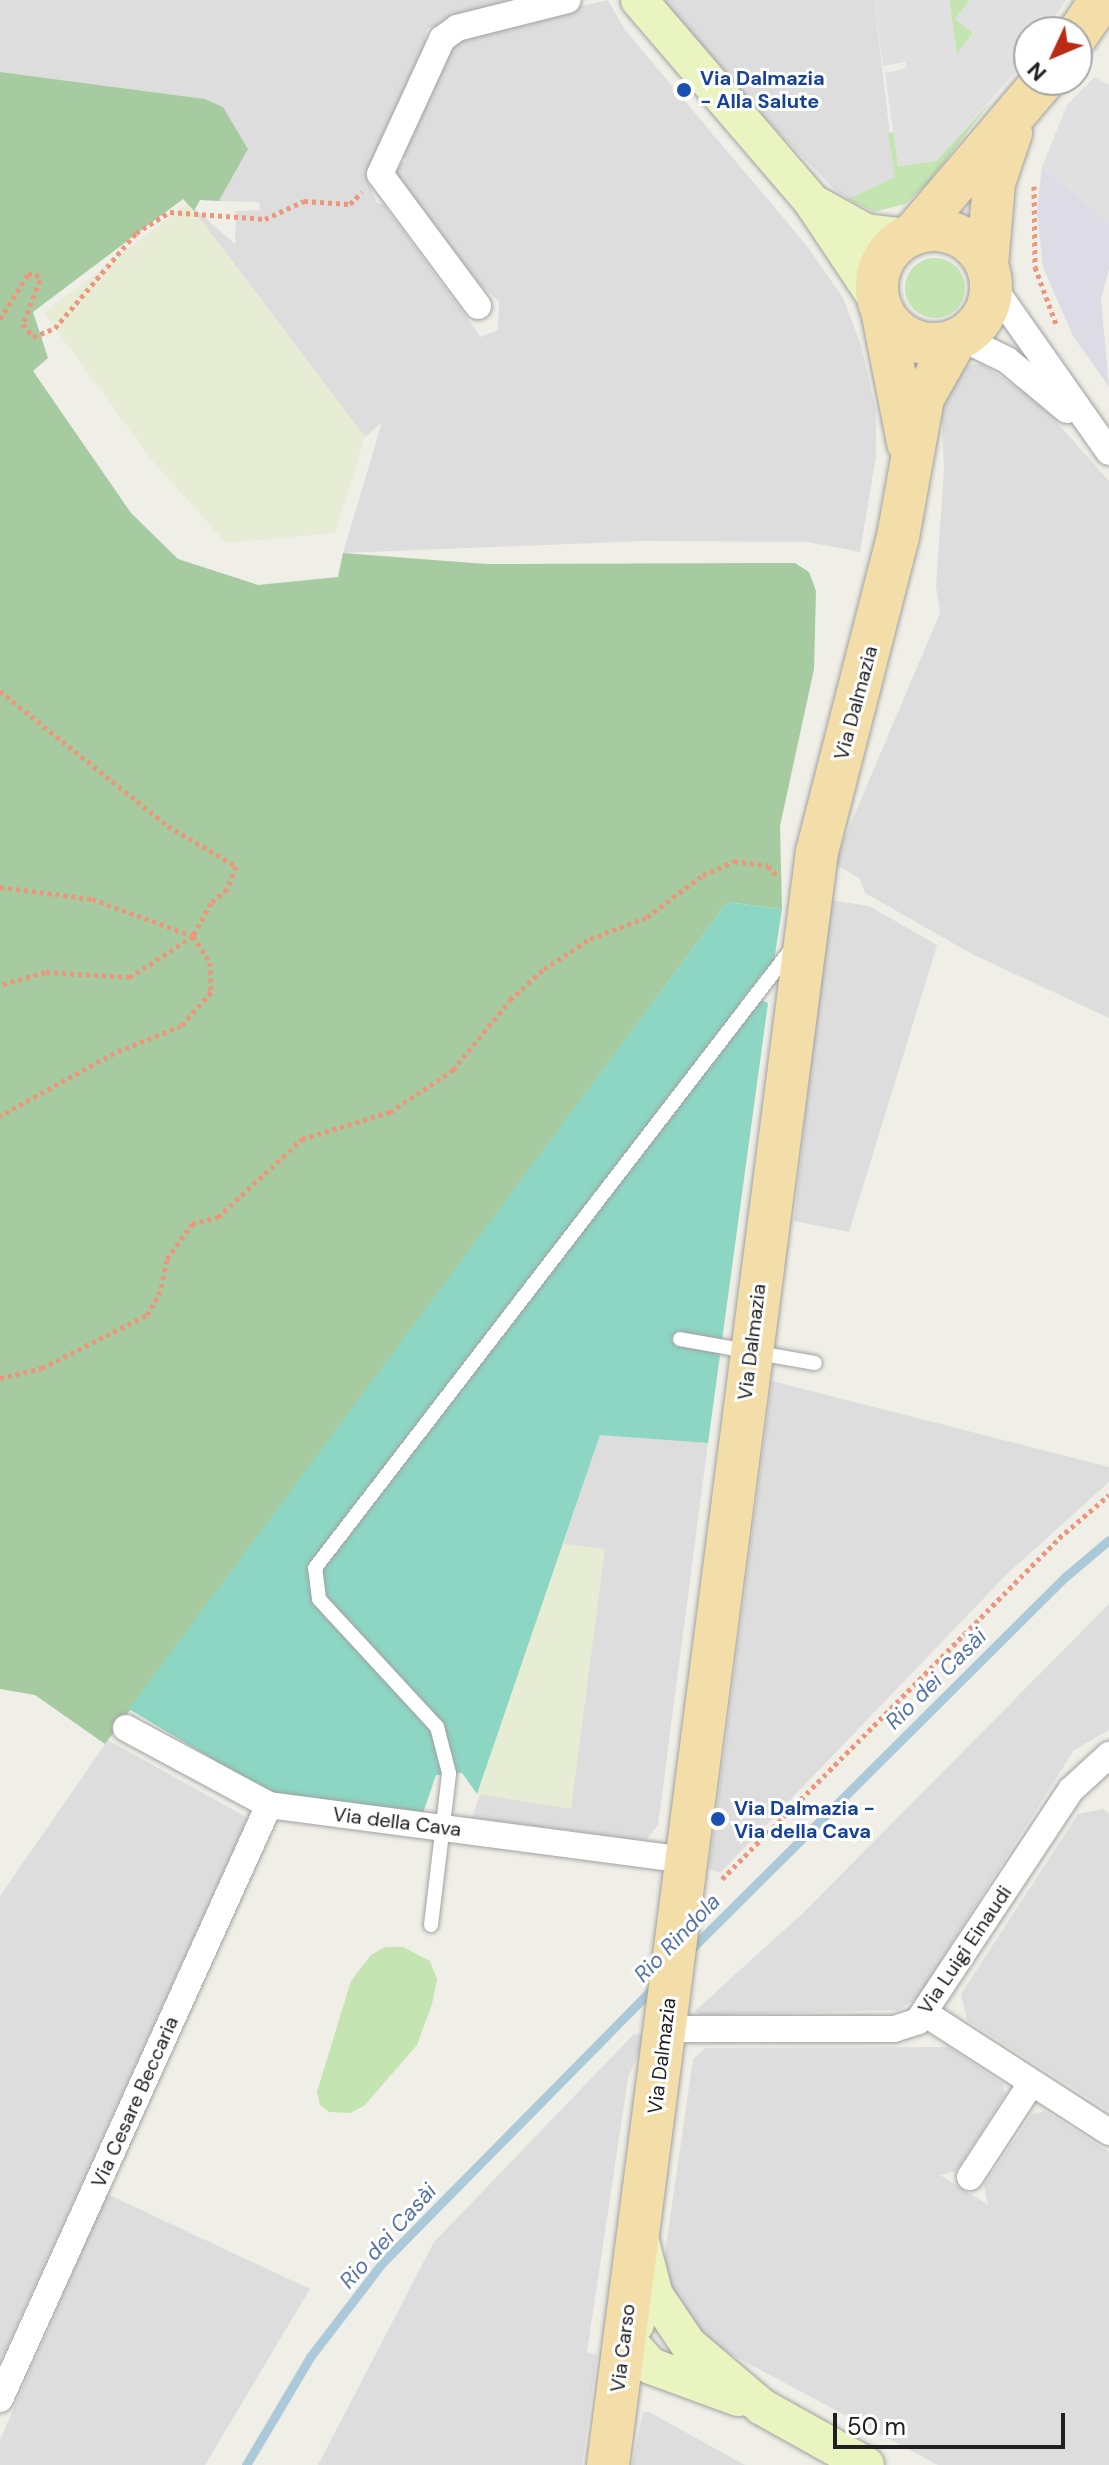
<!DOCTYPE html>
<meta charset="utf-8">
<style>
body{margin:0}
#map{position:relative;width:1109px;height:2465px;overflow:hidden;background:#efeee7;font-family:"DM Sans",sans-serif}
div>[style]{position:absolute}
.residential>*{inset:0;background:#dedddd}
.farmland>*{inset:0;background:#e7ecd4}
.grass>*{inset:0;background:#c4e4b2}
.round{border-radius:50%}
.forest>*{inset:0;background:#a7cba0}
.pitch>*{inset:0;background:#8dd6c4}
.parking>*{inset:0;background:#e0e0e0}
.plaza>*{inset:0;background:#dddbe5}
.stream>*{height:9px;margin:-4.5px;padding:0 4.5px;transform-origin:4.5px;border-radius:4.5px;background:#acc9d9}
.path>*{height:5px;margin-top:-2.5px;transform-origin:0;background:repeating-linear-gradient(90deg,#ed967b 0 4px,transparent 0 8px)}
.roads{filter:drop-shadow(0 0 2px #a1a1a1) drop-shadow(0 0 2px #a1a1a1)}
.lane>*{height:14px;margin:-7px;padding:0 7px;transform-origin:7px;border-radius:7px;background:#fff}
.street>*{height:26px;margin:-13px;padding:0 13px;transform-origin:13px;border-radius:13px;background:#fff}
.secondary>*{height:36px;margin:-18px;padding:0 18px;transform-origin:18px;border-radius:18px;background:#eaf4c1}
.primary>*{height:42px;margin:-21px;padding:0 21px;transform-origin:21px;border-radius:21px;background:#f3dda8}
.primary>.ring{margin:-21px;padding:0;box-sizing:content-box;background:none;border:42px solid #f3dda8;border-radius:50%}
.dots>*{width:22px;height:22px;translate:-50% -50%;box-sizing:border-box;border:4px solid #fff;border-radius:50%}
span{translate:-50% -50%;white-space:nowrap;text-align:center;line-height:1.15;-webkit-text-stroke:6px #fff;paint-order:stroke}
.transit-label{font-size:20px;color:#164399;font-weight:700}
.left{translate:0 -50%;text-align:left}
.street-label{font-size:20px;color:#202020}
.water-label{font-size:22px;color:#5573a7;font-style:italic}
.north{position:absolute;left:1013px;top:16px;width:80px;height:80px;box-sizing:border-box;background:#fff;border:2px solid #a6a6a6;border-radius:50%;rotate:226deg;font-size:22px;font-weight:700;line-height:32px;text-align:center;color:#202020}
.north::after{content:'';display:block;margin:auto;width:28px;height:36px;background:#bc2a14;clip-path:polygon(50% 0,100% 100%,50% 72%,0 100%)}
.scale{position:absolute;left:833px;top:2413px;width:232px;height:36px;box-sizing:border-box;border:4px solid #202020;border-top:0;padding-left:10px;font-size:24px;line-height:28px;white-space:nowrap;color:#202020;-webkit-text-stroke:6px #fff;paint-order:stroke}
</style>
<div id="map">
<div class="residential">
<i style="clip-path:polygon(0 0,530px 0,487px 6px,427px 29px,424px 50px,368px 181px,377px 203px,383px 204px,481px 337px,498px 330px,499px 301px,452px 260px,393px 169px,406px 161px,397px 147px,431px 64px,470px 32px,608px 0,625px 30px,807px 246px,843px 298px,861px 345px,876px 410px,876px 456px,860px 552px,808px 542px,643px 541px,343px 553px,382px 422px,365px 437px,188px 203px,235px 244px,236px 211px,260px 210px,259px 202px,219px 201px,248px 149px,223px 107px,205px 99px,0 72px)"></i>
<i style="clip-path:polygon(660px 0,874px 0,895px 177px,848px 199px,835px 190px,730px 83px)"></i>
<i style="clip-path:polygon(981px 364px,1037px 400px,1109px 481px,1109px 1018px,972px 954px,865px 893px,860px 879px,834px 863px,940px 613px,936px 586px,944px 469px,941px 397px,965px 365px)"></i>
<i style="clip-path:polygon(829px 900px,869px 906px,937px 945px,849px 1232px,794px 1221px)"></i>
<i style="clip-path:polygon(772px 1381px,1109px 1467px,1109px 1482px,1008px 1573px,720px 1873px,709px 1869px)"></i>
<i style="clip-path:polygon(600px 1434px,708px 1443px,658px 1825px,646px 1840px,472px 1818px)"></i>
<i style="clip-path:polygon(1109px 1604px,1109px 1730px,1074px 1750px,917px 1998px,898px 2010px,699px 2015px,695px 2011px,804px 1912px)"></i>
<i style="clip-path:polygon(108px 1740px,248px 1818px,0 2362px,0 1896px)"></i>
<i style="clip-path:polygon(1103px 1809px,1109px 1813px,1109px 2111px,967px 2020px,961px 1994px,1078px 1814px)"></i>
<i style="clip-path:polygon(634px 2034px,646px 2035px,628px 2078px,587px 2352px,597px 2355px,582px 2465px,318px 2465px,434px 2242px)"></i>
<i style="clip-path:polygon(949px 2047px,1003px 2084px,1005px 2095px,956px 2171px,940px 2175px,988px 2205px,984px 2185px,1032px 2114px,1045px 2111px,1109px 2152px,1109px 2465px,938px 2465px,710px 2343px,666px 2283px,665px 2253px,693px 2059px,705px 2048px)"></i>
<i style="clip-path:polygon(107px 2194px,310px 2289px,205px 2465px,0 2465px,0 2440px)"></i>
<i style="clip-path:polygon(643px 2412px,649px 2412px,745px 2465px,632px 2465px)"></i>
</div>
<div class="farmland">
<i style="clip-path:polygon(188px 203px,365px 437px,335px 533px,226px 543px,151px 459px,44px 313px)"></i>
<i style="clip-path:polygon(562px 1544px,605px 1549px,571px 1809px,477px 1794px)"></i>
</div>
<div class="grass">
<i style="clip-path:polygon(949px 0,970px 0,956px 19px,973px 33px,957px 55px)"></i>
<i style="clip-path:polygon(992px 100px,928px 183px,905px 204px,874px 212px,848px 199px,895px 177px,888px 133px,894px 132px,898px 166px,936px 161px)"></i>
<i class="round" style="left:905px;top:258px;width:60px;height:60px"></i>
<i style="clip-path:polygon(385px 1947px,403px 1947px,430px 1961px,437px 1979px,432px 2004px,417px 2045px,364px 2106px,350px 2113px,329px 2112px,320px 2105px,317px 2092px,351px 1981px,371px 1955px)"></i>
</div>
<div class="forest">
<i style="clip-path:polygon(0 72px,205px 99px,223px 107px,248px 149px,219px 201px,200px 200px,194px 211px,183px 199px,33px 312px,48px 358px,33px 371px,131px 513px,178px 559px,258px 585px,338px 577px,343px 553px,486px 564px,795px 563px,809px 572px,816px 591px,814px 669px,780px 826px,782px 909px,727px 902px,105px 1744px,35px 1695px,0 1689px)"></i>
</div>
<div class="pitch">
<i style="clip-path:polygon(727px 902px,782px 909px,774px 961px,740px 1002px,751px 1012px,761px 1000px,768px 1003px,708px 1443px,600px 1435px,477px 1794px,462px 1773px,436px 1775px,423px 1813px,276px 1797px,129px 1709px)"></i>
</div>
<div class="parking">
<i style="clip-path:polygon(874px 0,949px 0,957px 54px,973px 33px,955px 19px,970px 0,1066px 0,1044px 32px,1029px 32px,1029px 53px,1018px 69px,936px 161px,898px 166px,885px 73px,907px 68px,905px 62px,883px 66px)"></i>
<i style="clip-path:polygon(1095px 77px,1109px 85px,1109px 223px,1042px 167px,1067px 105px)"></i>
</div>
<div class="plaza">
<i style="clip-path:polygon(1042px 167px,1109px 223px,1109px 269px,1101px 299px,1109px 387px,1073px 336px,1043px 267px,1037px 212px)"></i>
</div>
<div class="stream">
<i style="left:690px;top:1950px;width:529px;rotate:-44.85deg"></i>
<i style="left:1065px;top:1577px;width:57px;rotate:-40.1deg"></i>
<i style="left:246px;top:2465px;width:126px;rotate:-59.3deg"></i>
<i style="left:310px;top:2357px;width:118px;rotate:-52.5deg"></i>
<i style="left:382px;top:2263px;width:389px;rotate:-45.4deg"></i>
</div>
<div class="path">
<i style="left:1034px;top:186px;width:81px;rotate:89.3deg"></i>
<i style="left:1035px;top:267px;width:61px;rotate:69.8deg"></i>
<i style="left:0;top:319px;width:53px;rotate:-58.1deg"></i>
<i style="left:28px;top:274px;width:8px"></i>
<i style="left:36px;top:274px;width:7px;rotate:56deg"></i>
<i style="left:40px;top:280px;width:47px;rotate:111.1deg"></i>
<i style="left:23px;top:324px;width:16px;rotate:52deg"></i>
<i style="left:33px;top:337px;width:24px;rotate:-22deg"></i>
<i style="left:55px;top:328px;width:125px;rotate:-49.5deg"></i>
<i style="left:136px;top:233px;width:40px;rotate:-32deg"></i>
<i style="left:170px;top:212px;width:95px;rotate:4.2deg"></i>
<i style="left:265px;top:219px;width:43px;rotate:-24.8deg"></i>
<i style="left:304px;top:201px;width:46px;rotate:3.7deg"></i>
<i style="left:350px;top:204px;width:17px;rotate:-45deg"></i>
<i style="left:0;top:691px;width:216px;rotate:38.8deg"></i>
<i style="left:168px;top:826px;width:79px;rotate:30.5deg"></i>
<i style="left:236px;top:866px;width:25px;rotate:111deg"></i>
<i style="left:227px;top:889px;width:21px;rotate:139deg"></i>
<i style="left:211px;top:903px;width:38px;rotate:119deg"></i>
<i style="left:193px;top:936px;width:75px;rotate:146.9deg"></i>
<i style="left:130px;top:977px;width:85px;rotate:-176.6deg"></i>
<i style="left:45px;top:972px;width:47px;rotate:163.9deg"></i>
<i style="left:0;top:887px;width:93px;rotate:7.4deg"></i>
<i style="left:92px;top:899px;width:108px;rotate:20.1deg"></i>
<i style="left:193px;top:936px;width:31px;rotate:57deg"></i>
<i style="left:210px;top:962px;width:30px;rotate:88deg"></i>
<i style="left:211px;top:992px;width:45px;rotate:131.4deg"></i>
<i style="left:181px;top:1026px;width:72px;rotate:158.1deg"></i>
<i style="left:114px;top:1053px;width:130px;rotate:151.1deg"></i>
<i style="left:0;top:1378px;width:43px;rotate:-13.4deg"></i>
<i style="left:42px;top:1368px;width:118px;rotate:-26.8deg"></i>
<i style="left:147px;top:1315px;width:23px;rotate:-59deg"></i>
<i style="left:159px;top:1295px;width:37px;rotate:-77deg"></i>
<i style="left:167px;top:1259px;width:43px;rotate:-54.5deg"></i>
<i style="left:192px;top:1224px;width:27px;rotate:-15deg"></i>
<i style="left:218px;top:1217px;width:115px;rotate:-42.9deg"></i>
<i style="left:302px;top:1139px;width:92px;rotate:-17.1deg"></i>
<i style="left:390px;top:1112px;width:76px;rotate:-33.7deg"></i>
<i style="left:453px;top:1070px;width:90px;rotate:-50.8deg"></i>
<i style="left:510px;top:1000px;width:46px;rotate:-42.4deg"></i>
<i style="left:544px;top:969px;width:55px;rotate:-33.1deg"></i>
<i style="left:590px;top:939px;width:61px;rotate:-21.1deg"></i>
<i style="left:647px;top:917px;width:70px;rotate:-36.9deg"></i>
<i style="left:703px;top:875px;width:34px;rotate:-24deg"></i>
<i style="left:734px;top:861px;width:34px;rotate:8deg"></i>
<i style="left:768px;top:866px;width:13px;rotate:48deg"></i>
<i style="left:722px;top:1879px;width:479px;rotate:-45.3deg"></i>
<i style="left:1059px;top:1538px;width:66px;rotate:-40.7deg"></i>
</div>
<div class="roads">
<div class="lane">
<i style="left:680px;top:1339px;width:137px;rotate:10.1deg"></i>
<i style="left:431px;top:1925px;width:153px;rotate:-83.2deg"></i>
<i style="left:449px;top:1773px;width:48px;rotate:-104.6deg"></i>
<i style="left:437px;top:1727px;width:174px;rotate:-132.7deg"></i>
<i style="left:319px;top:1599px;width:31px;rotate:-97deg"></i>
<i style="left:315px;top:1568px;width:784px;rotate:-52.41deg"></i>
</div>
<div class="street">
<i style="left:991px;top:284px;width:205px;rotate:54.9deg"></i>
<i style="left:478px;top:306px;width:164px;rotate:-126.6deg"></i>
<i style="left:380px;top:174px;width:149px;rotate:-65.3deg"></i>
<i style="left:442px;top:39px;width:19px;rotate:-36deg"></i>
<i style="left:457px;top:28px;width:114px;rotate:-14.2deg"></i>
<i style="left:962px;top:338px;width:50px;rotate:26.1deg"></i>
<i style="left:1007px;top:360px;width:78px;rotate:39.8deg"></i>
<i style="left:126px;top:1728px;width:162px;rotate:28.3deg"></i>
<i style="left:269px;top:1805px;width:420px;rotate:7.5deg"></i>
<i style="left:926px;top:2014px;width:218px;rotate:32.8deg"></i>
<i style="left:666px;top:2029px;width:228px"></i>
<i style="left:894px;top:2029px;width:25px;rotate:-18deg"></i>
<i style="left:918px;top:2021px;width:277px;rotate:-56.5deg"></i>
<i style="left:1071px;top:1790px;width:52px;rotate:-42.6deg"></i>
<i style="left:970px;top:2177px;width:113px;rotate:-56.9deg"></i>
<i style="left:0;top:2399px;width:652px;rotate:-65.64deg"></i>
</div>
<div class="secondary">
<i style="left:639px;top:0;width:266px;rotate:49.4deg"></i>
<i style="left:812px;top:202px;width:119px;rotate:56.3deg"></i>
<i style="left:819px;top:206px;width:54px;rotate:29deg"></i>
<i style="left:866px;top:232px;width:40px;rotate:7.1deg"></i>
<i style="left:640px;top:2238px;width:59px;rotate:75.3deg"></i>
<i style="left:655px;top:2295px;width:59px;rotate:56deg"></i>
<i style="left:688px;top:2344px;width:97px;rotate:40.4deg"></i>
<i style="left:762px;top:2407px;width:119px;rotate:29.1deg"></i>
<i style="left:636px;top:2324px;width:10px;rotate:174deg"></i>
<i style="left:626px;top:2325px;width:18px;rotate:77deg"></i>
<i style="left:630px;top:2343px;width:31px;rotate:48deg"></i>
<i style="left:651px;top:2366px;width:93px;rotate:20.2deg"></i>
</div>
<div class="primary">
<i style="left:1077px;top:35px;width:42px;rotate:-55.6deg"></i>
<i class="ring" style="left:877px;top:230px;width:72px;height:72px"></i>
<i style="left:913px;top:234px;width:202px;rotate:-49.6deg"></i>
<i style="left:987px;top:265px;width:82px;rotate:-85.1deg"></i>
<i style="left:994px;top:183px;width:53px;rotate:-71.2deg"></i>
<i style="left:882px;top:310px;width:135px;rotate:78.9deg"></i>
<i style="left:608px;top:2465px;width:1626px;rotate:-82.62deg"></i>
<i style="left:817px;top:852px;width:325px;rotate:-75.6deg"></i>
<i style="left:898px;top:537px;width:141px;rotate:-79.8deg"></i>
<i style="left:923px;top:398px;width:67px;rotate:-60.4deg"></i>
</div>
</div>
<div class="dots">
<i style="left:684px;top:90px;background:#1a4fb4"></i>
<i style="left:718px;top:1819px;background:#1a4fb4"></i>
</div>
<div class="transit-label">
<span class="left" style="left:700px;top:90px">Via Dalmazia<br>- Alla Salute</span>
<span class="left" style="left:734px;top:1820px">Via Dalmazia -<br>Via della Cava</span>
</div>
<div class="street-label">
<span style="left:856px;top:703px;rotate:-75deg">Via Dalmazia</span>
<span style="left:752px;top:1342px;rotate:-83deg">Via Dalmazia</span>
<span style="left:397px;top:1822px;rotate:7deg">Via della Cava</span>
<span style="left:965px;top:1950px;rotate:-56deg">Via Luigi Einaudi</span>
<span style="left:662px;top:2056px;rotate:-83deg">Via Dalmazia</span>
<span style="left:135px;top:2102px;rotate:-66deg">Via Cesare Beccaria</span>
<span style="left:623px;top:2348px;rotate:-83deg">Via Carso</span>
</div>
<div class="water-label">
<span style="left:936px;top:1679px;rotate:-45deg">Rio dei Casài</span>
<span style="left:677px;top:1938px;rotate:-46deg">Rio Rindola</span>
<span style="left:388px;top:2236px;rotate:-48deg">Rio dei Casài</span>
</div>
<div class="north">N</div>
<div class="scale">50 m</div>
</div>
